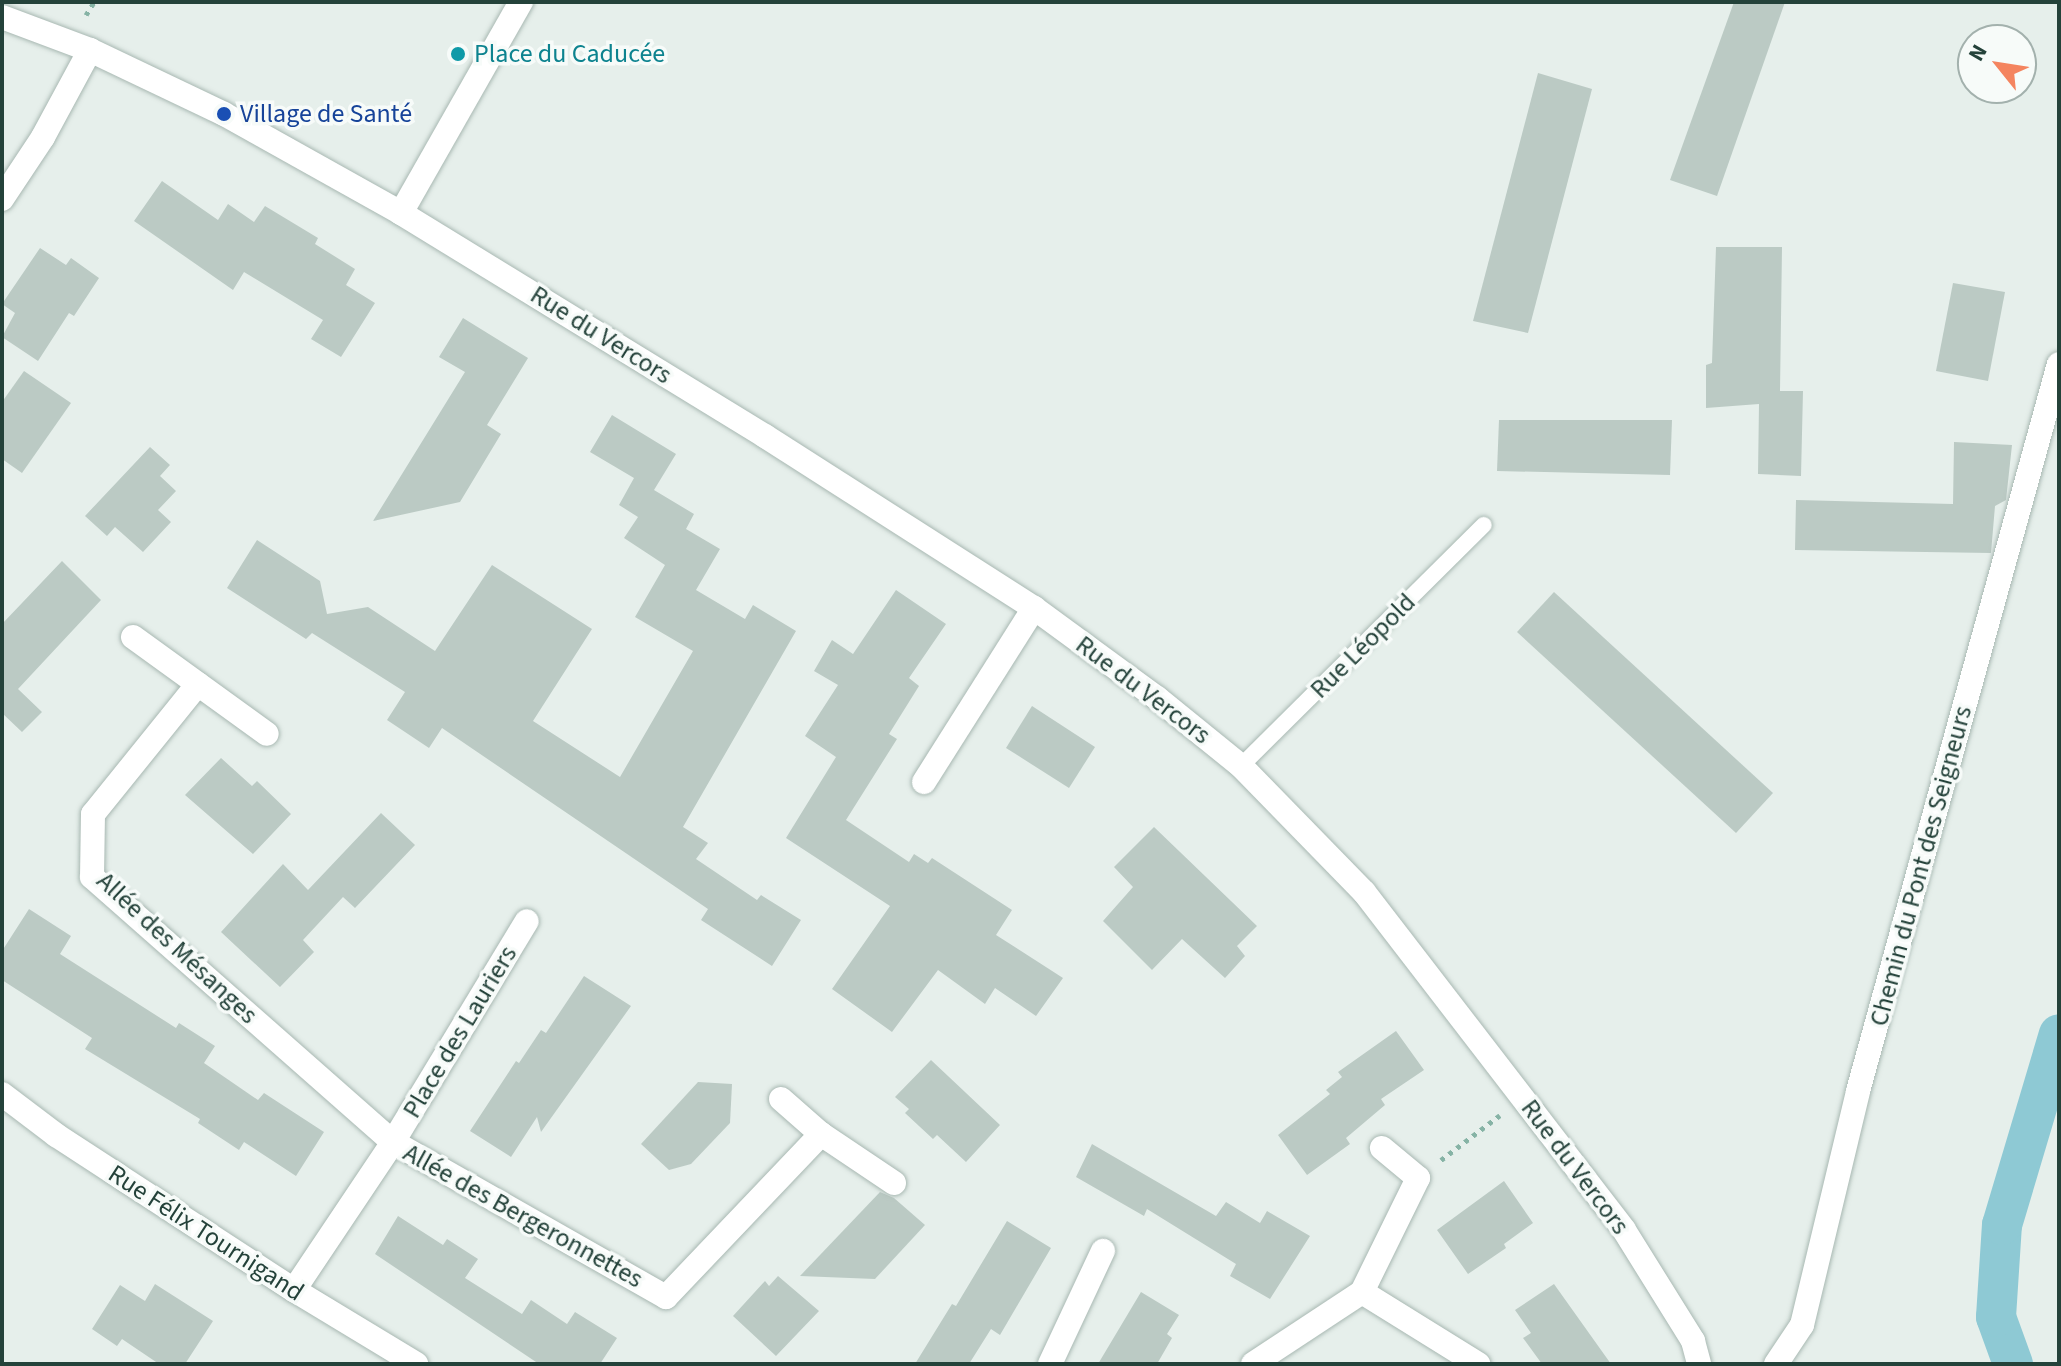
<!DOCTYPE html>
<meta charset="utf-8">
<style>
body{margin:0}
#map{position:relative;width:2061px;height:1366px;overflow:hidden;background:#e6efeb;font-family:"Source Sans 3",sans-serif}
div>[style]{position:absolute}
.canal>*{height:40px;margin:-20px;padding:0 20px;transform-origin:20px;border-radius:20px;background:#8ec9d4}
.building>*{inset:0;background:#bbcac4}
.path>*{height:5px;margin-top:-2.5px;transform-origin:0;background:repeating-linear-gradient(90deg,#86b3a5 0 4px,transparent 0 10px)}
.roads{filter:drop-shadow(0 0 2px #a8b8b2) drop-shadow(0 0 2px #a8b8b2)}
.service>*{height:16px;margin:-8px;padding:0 8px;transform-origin:8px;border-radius:8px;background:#fff}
.minor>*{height:24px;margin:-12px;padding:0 12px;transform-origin:12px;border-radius:12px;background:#fff}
.tertiary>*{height:24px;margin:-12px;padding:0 12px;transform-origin:12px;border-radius:12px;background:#fff}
.dots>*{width:22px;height:22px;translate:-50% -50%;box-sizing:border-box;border:4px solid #f7fbf9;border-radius:50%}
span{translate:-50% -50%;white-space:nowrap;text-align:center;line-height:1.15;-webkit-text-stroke:7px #f7fbf9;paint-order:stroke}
.culture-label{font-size:26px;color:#0d838f}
.left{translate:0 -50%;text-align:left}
.transit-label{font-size:26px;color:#164399}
.street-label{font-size:26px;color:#24423a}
.frame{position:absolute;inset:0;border:4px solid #24423a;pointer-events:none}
.north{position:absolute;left:1957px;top:24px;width:80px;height:80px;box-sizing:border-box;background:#f7fbf9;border:2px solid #a3b1ad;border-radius:50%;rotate:300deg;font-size:22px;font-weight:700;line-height:32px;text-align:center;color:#24423a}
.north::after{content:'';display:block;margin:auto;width:28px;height:36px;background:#f4845f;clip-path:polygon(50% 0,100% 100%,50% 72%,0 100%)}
</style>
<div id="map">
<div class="canal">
<i style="left:2013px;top:1364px;width:50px;rotate:-109.9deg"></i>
<i style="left:1996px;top:1317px;width:92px;rotate:-86.3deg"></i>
<i style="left:2002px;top:1225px;width:199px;rotate:-73.4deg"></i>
</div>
<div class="building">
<i style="clip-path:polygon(1734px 2px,1785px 2px,1717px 196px,1670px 180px)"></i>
<i style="clip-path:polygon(1538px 73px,1592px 89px,1528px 333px,1473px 321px)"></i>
<i style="clip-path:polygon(162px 181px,218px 220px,228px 204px,254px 222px,265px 206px,318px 238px,315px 244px,355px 269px,346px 285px,375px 303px,341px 357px,311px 339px,323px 320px,244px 272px,233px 290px,134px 221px)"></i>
<i style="clip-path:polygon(1716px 247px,1782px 247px,1780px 391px,1803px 391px,1801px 476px,1758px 474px,1759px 404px,1706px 408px,1706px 365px,1712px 363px)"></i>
<i style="clip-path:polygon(40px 248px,66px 265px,71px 258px,99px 278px,74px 316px,69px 313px,38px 361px,2px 337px,15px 313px,2px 304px)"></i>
<i style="clip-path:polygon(1953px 283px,2005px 292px,1988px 381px,1936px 371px)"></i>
<i style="clip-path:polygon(463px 318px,528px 358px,487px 425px,501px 434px,460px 502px,373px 521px,465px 372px,439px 357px)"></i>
<i style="clip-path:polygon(24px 371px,71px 403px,22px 473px,2px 459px,2px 402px)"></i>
<i style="clip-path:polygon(612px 415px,676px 454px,654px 490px,694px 514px,686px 529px,720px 549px,696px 590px,745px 619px,753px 605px,796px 631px,683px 827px,708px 843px,696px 859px,757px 900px,761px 895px,801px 920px,772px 966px,701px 920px,708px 909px,442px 728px,429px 748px,387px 720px,405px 692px,312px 633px,306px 639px,227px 588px,257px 540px,320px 581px,327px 614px,368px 607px,435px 651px,492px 565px,592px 629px,533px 721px,620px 777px,693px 651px,635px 617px,665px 565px,624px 538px,638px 517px,619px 505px,634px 478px,590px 452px)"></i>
<i style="clip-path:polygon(1499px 420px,1672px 420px,1670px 475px,1497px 471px)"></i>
<i style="clip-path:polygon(1954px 442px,2012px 445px,2006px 500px,1995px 506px,1991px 553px,1795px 550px,1796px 500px,1953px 504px)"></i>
<i style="clip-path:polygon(150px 447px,170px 465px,160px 476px,176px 491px,158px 510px,171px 522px,143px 552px,115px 527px,107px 536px,85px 516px)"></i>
<i style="clip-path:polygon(62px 561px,101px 600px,18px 689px,42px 712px,22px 732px,2px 713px,2px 624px)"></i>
<i style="clip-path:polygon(896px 590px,946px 624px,909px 678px,919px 686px,889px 734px,897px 739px,846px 820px,909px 862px,914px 854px,928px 863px,932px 858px,1012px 910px,996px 935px,1063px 978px,1036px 1016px,995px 988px,985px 1004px,938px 970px,892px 1032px,832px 989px,890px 906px,786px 838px,836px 757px,805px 736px,838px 685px,814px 671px,832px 640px,853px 654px)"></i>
<i style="clip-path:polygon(1554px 592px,1773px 793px,1736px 833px,1517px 632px)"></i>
<i style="clip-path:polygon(1032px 706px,1095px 747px,1069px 788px,1006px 748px)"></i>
<i style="clip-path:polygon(221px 758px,252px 786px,257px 781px,291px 814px,253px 854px,185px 795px)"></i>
<i style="clip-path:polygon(381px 813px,415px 845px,355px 908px,343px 897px,303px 940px,314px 952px,280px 987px,221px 932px,283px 864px,308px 890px)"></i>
<i style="clip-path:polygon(1154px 827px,1257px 926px,1237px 946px,1245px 956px,1225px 978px,1182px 939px,1152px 970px,1103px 921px,1133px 887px,1114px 867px)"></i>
<i style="clip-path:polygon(29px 909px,71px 936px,60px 954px,176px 1028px,179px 1023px,215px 1046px,204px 1063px,258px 1100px,264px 1093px,324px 1132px,296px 1176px,244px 1142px,239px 1150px,198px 1123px,200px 1119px,85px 1049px,92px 1038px,2px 980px,2px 951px)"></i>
<i style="clip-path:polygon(584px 976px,631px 1006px,541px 1132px,537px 1117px,511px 1157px,470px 1131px,516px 1061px,519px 1063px,541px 1030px,546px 1033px)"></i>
<i style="clip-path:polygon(1396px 1031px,1424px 1070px,1381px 1099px,1385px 1105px,1346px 1138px,1350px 1144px,1307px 1175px,1278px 1135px,1330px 1094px,1326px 1090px,1342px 1077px,1338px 1072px)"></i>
<i style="clip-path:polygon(931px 1060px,1000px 1125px,966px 1162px,937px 1135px,933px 1139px,905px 1113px,909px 1109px,895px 1097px)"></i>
<i style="clip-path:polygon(698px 1082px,732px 1084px,730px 1123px,691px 1164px,669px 1170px,641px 1144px)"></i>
<i style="clip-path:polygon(1092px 1144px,1216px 1216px,1226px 1202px,1260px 1223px,1267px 1211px,1310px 1236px,1270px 1299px,1230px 1276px,1236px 1264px,1147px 1209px,1144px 1216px,1076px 1177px)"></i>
<i style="clip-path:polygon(1504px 1181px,1533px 1223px,1504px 1244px,1506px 1248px,1468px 1274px,1437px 1230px)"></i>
<i style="clip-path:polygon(880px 1192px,894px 1198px,925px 1225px,875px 1279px,800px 1276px)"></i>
<i style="clip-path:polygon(398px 1216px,443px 1245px,447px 1239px,478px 1259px,465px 1278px,522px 1314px,531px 1300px,567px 1324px,575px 1312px,617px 1338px,600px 1364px,539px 1364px,375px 1254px)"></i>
<i style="clip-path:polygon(1007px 1221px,1051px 1248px,1000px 1335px,991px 1329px,969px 1364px,915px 1364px,952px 1304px,956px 1306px)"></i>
<i style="clip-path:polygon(778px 1276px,819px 1311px,776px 1356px,733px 1316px,765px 1281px,769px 1286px)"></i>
<i style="clip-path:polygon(155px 1284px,213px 1321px,185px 1364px,159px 1364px,122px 1339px,117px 1346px,92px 1329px,120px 1285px,145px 1301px)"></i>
<i style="clip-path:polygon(1554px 1284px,1611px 1364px,1542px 1364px,1523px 1338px,1531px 1333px,1515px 1310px)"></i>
<i style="clip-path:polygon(1141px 1292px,1179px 1315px,1167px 1334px,1172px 1338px,1157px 1364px,1098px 1364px)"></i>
</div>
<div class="path">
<i style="left:86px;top:15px;width:15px;rotate:-58deg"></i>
<i style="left:1441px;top:1160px;width:74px;rotate:-37.3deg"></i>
</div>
<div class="roads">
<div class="service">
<i style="left:1241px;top:766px;width:342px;rotate:-44.8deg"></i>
</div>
<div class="minor">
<i style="left:2px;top:199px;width:74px;rotate:-56.5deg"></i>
<i style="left:43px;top:137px;width:99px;rotate:-61.6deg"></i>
<i style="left:401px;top:213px;width:243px;rotate:-60.4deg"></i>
<i style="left:133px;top:637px;width:165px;rotate:35.9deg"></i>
<i style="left:198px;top:684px;width:167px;rotate:128.9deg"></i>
<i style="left:93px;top:814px;width:63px;rotate:90.9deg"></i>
<i style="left:92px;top:877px;width:401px;rotate:41.4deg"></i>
<i style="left:393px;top:1142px;width:314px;rotate:29.6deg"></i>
<i style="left:666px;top:1297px;width:225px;rotate:-46.4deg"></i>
<i style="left:924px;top:782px;width:206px;rotate:-57.7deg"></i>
<i style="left:2px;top:1094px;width:68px;rotate:37.2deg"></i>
<i style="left:56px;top:1135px;width:284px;rotate:33.1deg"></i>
<i style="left:294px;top:1290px;width:143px;rotate:31.2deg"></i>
<i style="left:781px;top:1099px;width:53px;rotate:41.2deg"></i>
<i style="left:821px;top:1134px;width:88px;rotate:33.9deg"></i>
<i style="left:294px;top:1290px;width:178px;rotate:-56.2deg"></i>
<i style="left:393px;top:1142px;width:258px;rotate:-58.8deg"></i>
<i style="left:1362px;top:1292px;width:127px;rotate:-63.8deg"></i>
<i style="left:1418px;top:1178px;width:47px;rotate:-140.2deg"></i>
<i style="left:1362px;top:1292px;width:137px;rotate:31.8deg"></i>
<i style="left:1050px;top:1364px;width:125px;rotate:-64.9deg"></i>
<i style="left:1253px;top:1364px;width:131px;rotate:-33.4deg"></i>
<i style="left:1776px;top:1364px;width:47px;rotate:-56.3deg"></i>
<i style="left:1802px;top:1325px;width:241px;rotate:-76.5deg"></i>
<i style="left:1858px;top:1091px;width:754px;rotate:-74.55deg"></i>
</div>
<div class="tertiary">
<i style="left:2px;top:17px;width:94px;rotate:20.6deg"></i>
<i style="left:90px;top:50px;width:148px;rotate:25.5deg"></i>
<i style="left:224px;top:114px;width:203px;rotate:29.2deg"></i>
<i style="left:401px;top:213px;width:427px;rotate:31.5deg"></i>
<i style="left:765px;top:436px;width:319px;rotate:32.6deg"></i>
<i style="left:1034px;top:608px;width:152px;rotate:36.2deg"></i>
<i style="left:1157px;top:698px;width:108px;rotate:39deg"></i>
<i style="left:1241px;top:766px;width:176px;rotate:45.7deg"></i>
<i style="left:1364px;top:892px;width:426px;rotate:52.4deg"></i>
<i style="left:1624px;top:1230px;width:131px;rotate:58.1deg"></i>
<i style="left:1693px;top:1341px;width:24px;rotate:75deg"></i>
</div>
</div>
<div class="dots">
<i style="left:458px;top:54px;background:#0f9aa8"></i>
<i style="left:224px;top:114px;background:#1a4fb4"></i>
</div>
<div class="culture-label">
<span class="left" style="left:474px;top:54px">Place du Caducée</span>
</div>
<div class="transit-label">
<span class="left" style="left:240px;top:114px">Village de Santé</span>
</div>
<div class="street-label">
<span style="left:601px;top:335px;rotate:32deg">Rue du Vercors</span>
<span style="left:1363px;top:646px;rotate:-45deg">Rue Léopold</span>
<span style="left:1143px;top:690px;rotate:37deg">Rue du Vercors</span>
<span style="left:1921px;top:866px;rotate:-75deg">Chemin du Pont des Seigneurs</span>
<span style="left:177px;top:948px;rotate:43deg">Allée des Mésanges</span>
<span style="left:460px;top:1032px;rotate:-59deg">Place des Lauriers</span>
<span style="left:1575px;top:1167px;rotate:53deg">Rue du Vercors</span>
<span style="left:523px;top:1216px;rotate:29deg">Allée des Bergeronnettes</span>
<span style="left:206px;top:1233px;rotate:33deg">Rue Félix Tournigand</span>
</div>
<div class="frame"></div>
<div class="north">N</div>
</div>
